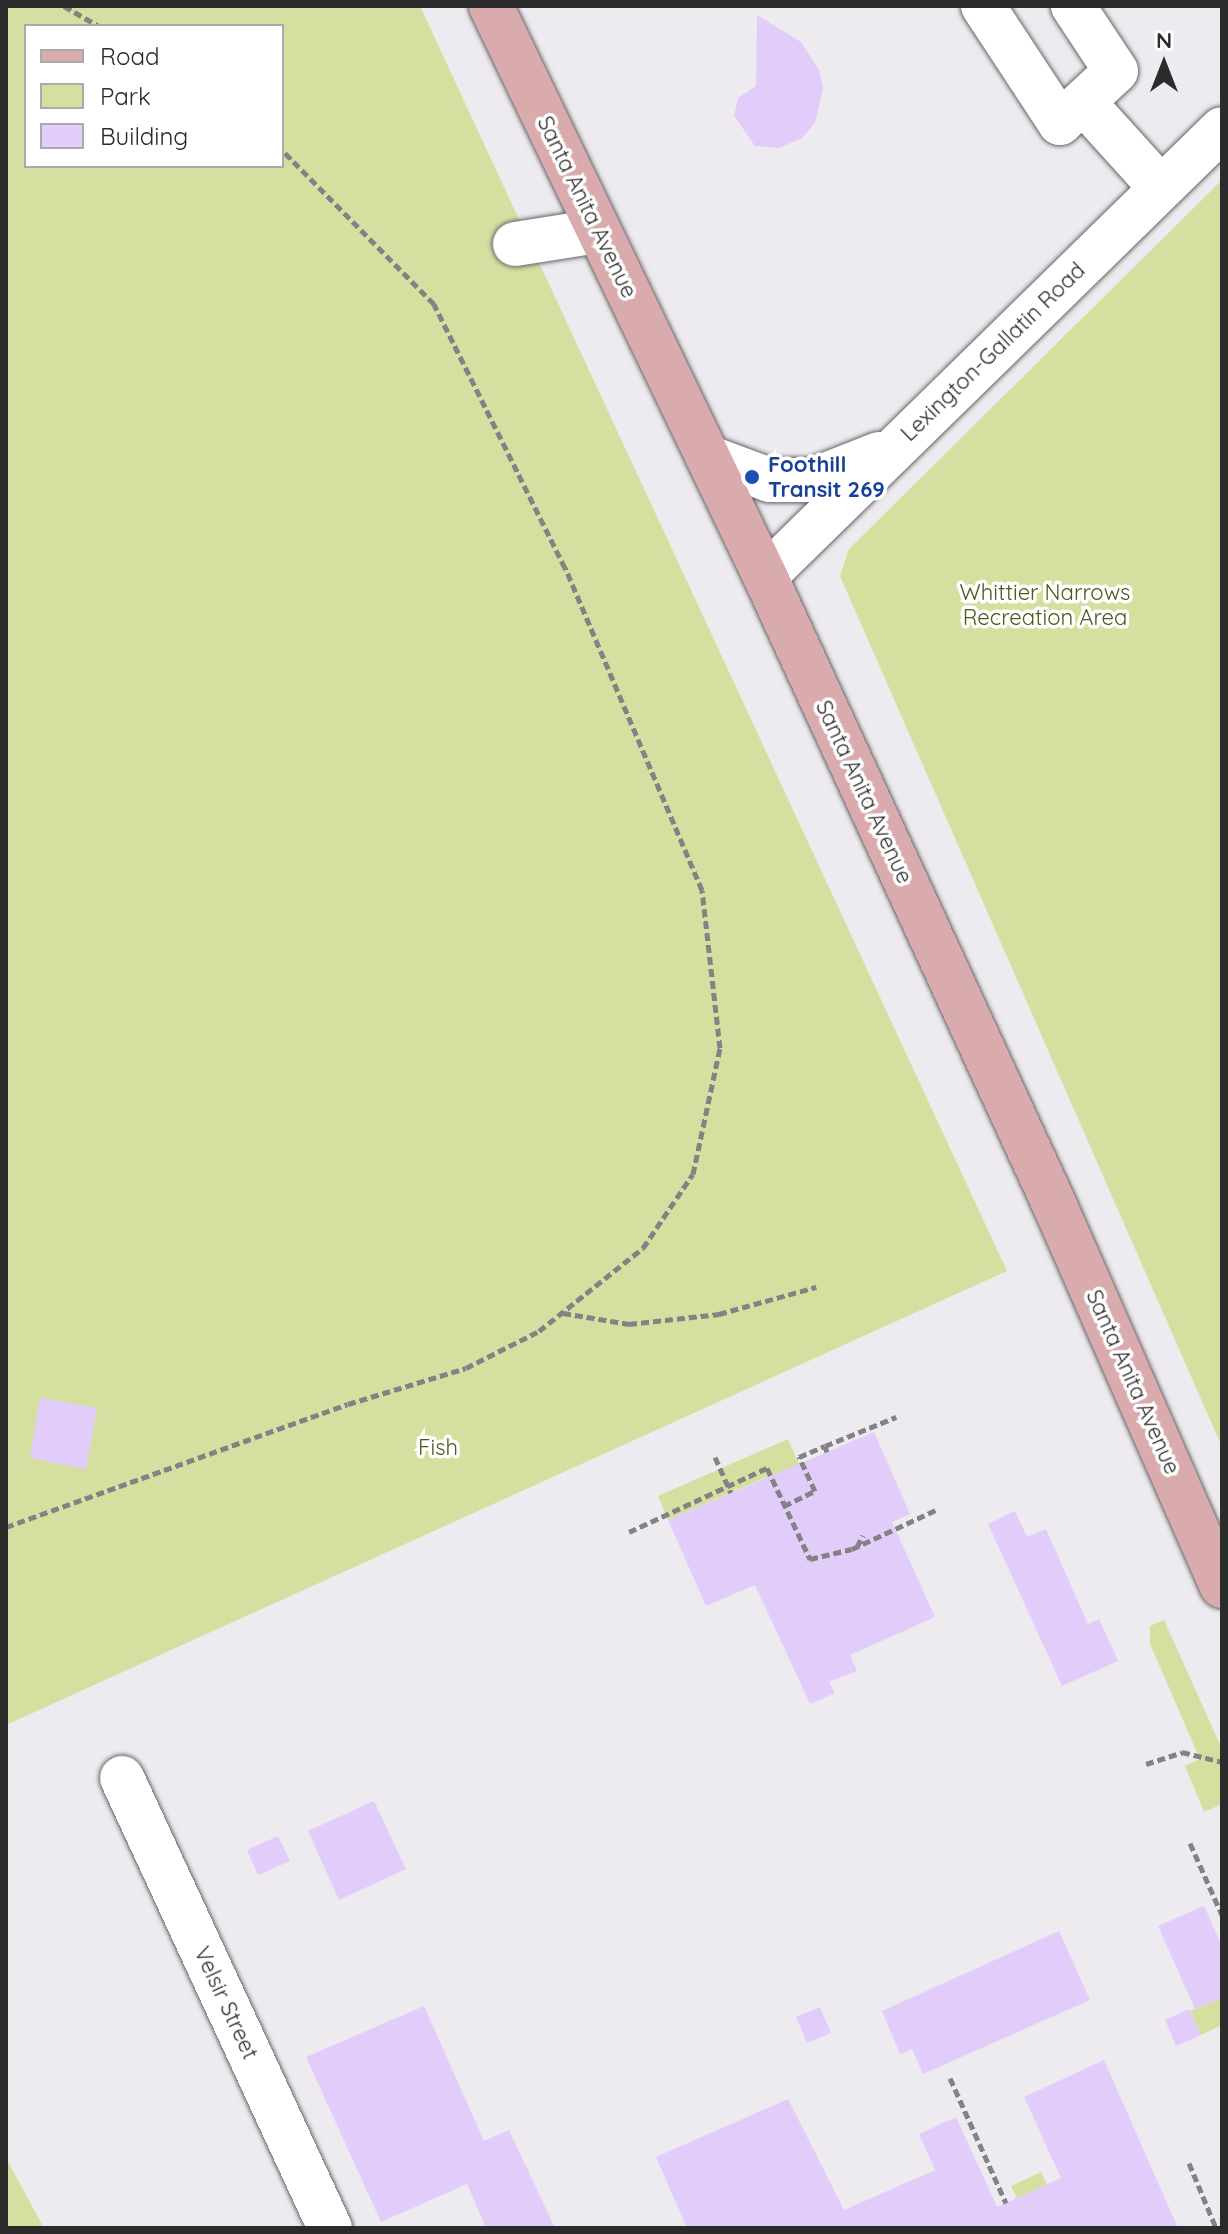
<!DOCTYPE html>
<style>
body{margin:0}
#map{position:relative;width:1228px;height:2234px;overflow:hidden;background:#edebef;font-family:Quicksand,sans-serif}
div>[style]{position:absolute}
.green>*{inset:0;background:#d5df9f}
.building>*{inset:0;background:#e2cdfa}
.path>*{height:5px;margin-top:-2.5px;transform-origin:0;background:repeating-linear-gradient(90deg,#848285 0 8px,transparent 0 12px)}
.roads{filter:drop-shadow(0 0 2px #676569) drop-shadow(0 0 2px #676569)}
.minor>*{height:44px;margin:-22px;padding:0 22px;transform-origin:22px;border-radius:22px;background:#fff}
.major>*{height:44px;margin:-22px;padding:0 22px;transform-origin:22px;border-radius:22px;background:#daabad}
.dots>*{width:22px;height:22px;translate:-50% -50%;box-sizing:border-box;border:4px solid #fff;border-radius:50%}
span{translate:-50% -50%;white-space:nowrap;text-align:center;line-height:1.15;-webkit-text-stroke:7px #fff;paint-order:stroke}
.street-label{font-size:22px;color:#2c2b2c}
.transit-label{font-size:22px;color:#164399;font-weight:700}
.left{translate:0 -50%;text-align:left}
.park-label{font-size:22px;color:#50571c}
.frame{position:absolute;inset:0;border:8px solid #2c2b2c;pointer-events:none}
.legend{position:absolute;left:24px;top:24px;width:260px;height:144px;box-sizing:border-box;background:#fff;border:2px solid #abaaab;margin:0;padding:10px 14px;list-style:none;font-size:24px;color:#2c2b2c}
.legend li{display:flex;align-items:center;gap:16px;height:40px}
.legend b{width:40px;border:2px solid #abaaab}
.north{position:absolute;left:1124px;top:24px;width:80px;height:80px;-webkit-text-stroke:6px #fff;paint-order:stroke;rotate:0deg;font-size:22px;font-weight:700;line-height:32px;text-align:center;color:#2c2b2c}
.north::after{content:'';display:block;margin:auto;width:28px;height:36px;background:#2c2b2c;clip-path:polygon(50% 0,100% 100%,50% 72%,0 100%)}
</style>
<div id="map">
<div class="green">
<i style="clip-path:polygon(evenodd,6px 6px,420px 6px,1007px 1271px,6px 1725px,6px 6px,26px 26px,282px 26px,282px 166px,26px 166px,26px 26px)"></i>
<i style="clip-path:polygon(1222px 180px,1222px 1447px,840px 576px,849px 549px)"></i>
<i style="clip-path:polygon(788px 1439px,806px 1481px,775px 1494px,767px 1477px,668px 1520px,658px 1496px)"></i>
<i style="clip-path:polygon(1164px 1620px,1222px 1749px,1222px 1804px,1204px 1812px,1185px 1766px,1200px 1759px,1150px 1644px,1150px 1626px)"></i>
<i style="clip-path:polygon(1222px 1998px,1222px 2025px,1201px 2035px,1190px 2011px)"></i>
<i style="clip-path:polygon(6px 2158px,44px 2228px,6px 2228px)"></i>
<i style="clip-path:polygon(1041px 2172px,1067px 2228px,1017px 2198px,1011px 2186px)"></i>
</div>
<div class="building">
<i style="clip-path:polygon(757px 15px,801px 42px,819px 70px,823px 89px,815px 123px,802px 138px,779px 148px,755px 146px,734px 116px,738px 98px,756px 86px)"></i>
<i style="clip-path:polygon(40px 1398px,97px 1408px,86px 1469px,30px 1458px)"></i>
<i style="clip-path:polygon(874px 1432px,910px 1514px,892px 1522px,935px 1617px,850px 1655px,857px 1671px,829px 1682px,835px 1693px,810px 1704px,755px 1585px,706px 1606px,668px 1520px)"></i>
<i style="clip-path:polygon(1015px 1511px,1027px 1537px,1046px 1529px,1088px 1624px,1099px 1619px,1118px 1661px,1062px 1686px,988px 1524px)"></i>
<i style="clip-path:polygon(374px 1801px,406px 1869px,339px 1900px,308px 1831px)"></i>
<i style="clip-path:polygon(278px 1836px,290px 1861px,258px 1875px,247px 1850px)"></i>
<i style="clip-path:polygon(1204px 1906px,1222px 1946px,1222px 1998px,1195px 2009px,1158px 1926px)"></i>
<i style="clip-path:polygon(1059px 1931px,1090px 2000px,923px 2074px,912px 2049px,900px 2054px,882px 2011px)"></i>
<i style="clip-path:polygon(424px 2006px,484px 2141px,509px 2130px,555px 2228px,486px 2228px,467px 2184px,381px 2222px,306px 2057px)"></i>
<i style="clip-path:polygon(820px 2007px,831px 2033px,807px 2043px,796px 2017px)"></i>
<i style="clip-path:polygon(1189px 2009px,1201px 2035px,1176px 2046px,1165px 2020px)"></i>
<i style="clip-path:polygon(1104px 2060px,1178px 2228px,687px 2228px,656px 2157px,788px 2099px,844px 2210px,935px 2170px,919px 2134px,956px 2117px,997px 2207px,1061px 2178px,1024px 2097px)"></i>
</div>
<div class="path">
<i style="left:64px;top:6px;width:39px;rotate:30deg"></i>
<i style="left:563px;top:1313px;width:67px;rotate:9.5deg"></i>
<i style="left:629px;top:1324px;width:91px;rotate:-6.3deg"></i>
<i style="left:719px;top:1314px;width:101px;rotate:-15.6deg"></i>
<i style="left:827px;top:1452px;width:6px;rotate:-108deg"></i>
<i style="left:825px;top:1446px;width:77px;rotate:-22.2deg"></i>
<i style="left:715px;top:1457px;width:39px;rotate:66deg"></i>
<i style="left:784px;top:1506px;width:34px;rotate:-26deg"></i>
<i style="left:815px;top:1491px;width:38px;rotate:-115deg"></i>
<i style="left:799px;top:1457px;width:28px;rotate:-23deg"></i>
<i style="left:6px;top:1527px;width:363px;rotate:-19.8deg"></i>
<i style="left:348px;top:1404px;width:123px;rotate:-17deg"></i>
<i style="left:466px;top:1368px;width:82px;rotate:-26.9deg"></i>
<i style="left:539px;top:1331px;width:133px;rotate:-38.6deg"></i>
<i style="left:643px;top:1248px;width:89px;rotate:-56deg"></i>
<i style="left:693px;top:1174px;width:129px;rotate:-77.9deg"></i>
<i style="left:720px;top:1048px;width:159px;rotate:-96.5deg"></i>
<i style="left:702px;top:890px;width:350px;rotate:-113deg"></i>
<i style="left:565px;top:568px;width:295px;rotate:-116.4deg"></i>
<i style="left:434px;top:304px;width:216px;rotate:-134.6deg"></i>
<i style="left:629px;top:1532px;width:152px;rotate:-24.9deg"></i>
<i style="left:767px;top:1468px;width:101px;rotate:64.7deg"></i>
<i style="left:810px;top:1559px;width:43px;rotate:-13.4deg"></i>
<i style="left:852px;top:1549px;width:93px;rotate:-24.9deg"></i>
<i style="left:857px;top:1547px;width:13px;rotate:-63deg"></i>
<i style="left:1146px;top:1764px;width:38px;rotate:-18deg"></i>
<i style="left:1182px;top:1752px;width:41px;rotate:14deg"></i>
<i style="left:1190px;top:1843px;width:79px;rotate:66deg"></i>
<i style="left:950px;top:2078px;width:137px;rotate:65.9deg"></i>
<i style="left:1189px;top:2163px;width:70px;rotate:67.4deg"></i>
</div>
<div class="roads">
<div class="minor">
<i style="left:983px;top:6px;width:140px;rotate:56.7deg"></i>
<i style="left:1060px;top:123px;width:76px;rotate:-42.9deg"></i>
<i style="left:1116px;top:71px;width:78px;rotate:-123.5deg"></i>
<i style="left:1085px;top:104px;width:113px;rotate:47.9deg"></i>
<i style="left:515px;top:244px;width:84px;rotate:-8.9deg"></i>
<i style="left:708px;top:457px;width:66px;rotate:20.4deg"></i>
<i style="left:770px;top:480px;width:43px"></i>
<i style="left:813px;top:480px;width:71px;rotate:-21.5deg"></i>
<i style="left:765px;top:576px;width:639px;rotate:-44.37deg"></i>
<i style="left:122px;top:1778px;width:496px;rotate:65.2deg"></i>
</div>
<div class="major">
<i style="left:491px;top:6px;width:632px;rotate:64.33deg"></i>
<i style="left:765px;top:576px;width:694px;rotate:65.28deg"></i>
<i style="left:1055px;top:1206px;width:415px;rotate:66.3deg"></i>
</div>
</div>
<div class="dots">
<i style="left:752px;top:477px;background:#1a4fb4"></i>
</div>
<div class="street-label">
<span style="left:587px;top:207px;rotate:64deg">Santa Anita Avenue</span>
<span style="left:993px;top:352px;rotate:-44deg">Lexington-Gallatin Road</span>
<span style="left:864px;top:792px;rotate:65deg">Santa Anita Avenue</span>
<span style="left:1133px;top:1382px;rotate:66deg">Santa Anita Avenue</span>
<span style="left:226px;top:2003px;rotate:65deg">Velsir Street</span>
</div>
<div class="transit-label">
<span class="left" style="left:768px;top:477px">Foothill<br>Transit 269</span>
</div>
<div class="park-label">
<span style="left:1045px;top:605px">Whittier Narrows<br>Recreation Area</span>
<span style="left:438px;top:1448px">Fish</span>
</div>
<div class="frame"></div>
<ul class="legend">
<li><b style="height:10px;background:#daabad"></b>Road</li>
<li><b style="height:22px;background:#d5df9f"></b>Park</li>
<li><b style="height:22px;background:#e2cdfa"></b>Building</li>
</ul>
<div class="north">N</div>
</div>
